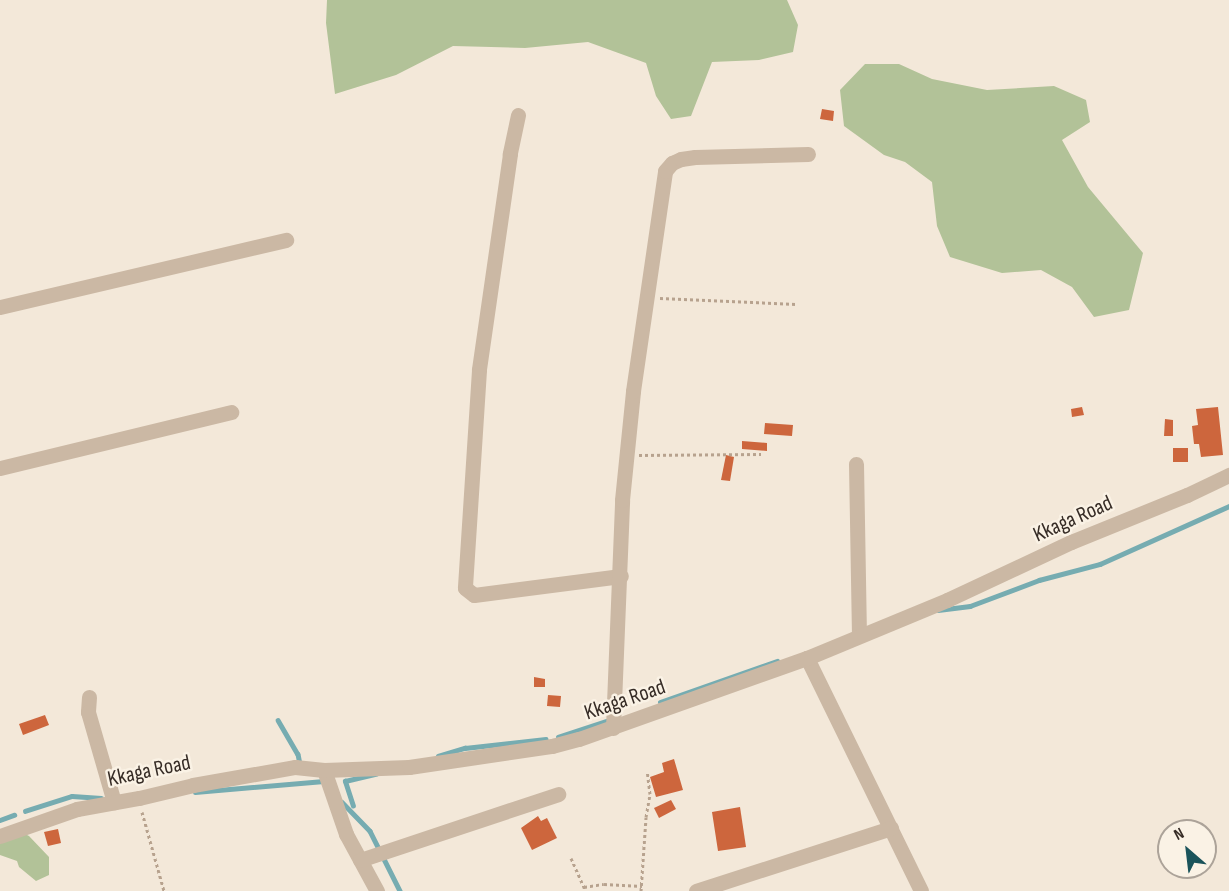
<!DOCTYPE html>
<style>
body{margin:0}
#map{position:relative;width:1229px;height:891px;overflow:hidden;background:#f3e8d9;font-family:"Sofia Sans Condensed",sans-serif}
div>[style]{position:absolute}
.green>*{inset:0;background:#b2c298}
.stream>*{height:4.5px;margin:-2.25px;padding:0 2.25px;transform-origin:2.25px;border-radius:2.25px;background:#76acb1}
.building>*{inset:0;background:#cd663d}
.path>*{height:3px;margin-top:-1.5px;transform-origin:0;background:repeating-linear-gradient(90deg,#b7a28e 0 3px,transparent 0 6px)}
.minor>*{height:15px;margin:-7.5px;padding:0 7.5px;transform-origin:7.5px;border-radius:7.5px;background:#cbb8a4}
span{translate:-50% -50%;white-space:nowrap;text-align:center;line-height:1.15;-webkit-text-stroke:5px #faf2e5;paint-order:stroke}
.street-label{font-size:22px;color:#362c26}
.north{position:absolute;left:1157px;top:819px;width:60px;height:60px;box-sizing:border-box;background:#faf2e5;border:2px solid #aca399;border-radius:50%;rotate:332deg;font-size:16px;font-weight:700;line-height:24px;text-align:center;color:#362c26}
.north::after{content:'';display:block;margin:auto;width:21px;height:27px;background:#1a535a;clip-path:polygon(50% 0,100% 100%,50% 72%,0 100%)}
</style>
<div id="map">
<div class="green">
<i style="clip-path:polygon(327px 0,787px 0,798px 25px,793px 52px,759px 60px,712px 62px,691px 116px,671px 119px,656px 96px,646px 63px,588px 42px,525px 48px,453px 46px,396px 75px,335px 94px,326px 23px)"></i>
<i style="clip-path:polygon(865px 64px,899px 64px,932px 79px,987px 90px,1054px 86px,1086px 100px,1090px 122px,1062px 140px,1088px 187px,1143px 253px,1129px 310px,1094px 317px,1072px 287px,1041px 270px,1002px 273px,950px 257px,937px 226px,932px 182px,905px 162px,884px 155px,844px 126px,840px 90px)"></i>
<i style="clip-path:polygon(13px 828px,29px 836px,49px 857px,49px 875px,36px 881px,19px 867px,17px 861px,0 855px,0 832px)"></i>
</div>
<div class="stream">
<i style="left:938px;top:610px;width:32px;rotate:-7deg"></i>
<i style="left:970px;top:606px;width:74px;rotate:-20.6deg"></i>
<i style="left:1039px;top:580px;width:63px;rotate:-14.7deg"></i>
<i style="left:1100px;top:564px;width:141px;rotate:-24.2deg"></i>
<i style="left:660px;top:702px;width:124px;rotate:-19.3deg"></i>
<i style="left:278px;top:720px;width:39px;rotate:60deg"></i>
<i style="left:298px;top:754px;width:10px;rotate:79deg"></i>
<i style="left:558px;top:737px;width:54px;rotate:-18.4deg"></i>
<i style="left:438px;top:756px;width:28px;rotate:-17deg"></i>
<i style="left:465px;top:748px;width:81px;rotate:-6.3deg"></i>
<i style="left:195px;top:792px;width:129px;rotate:-4.9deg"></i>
<i style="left:342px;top:802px;width:40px;rotate:46deg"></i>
<i style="left:370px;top:831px;width:67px;rotate:63.4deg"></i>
<i style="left:353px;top:806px;width:26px;rotate:-108deg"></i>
<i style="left:345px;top:781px;width:32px;rotate:-13deg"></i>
<i style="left:25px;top:811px;width:49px;rotate:-17.7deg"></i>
<i style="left:72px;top:796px;width:29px;rotate:4deg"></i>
<i style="left:0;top:820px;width:15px;rotate:-20deg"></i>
</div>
<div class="building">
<i style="clip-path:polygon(822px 109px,834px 111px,833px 121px,820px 119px)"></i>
<i style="clip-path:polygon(1082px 407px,1084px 415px,1072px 417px,1071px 409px)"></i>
<i style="clip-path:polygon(1218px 407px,1223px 455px,1201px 457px,1199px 444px,1194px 444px,1192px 426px,1198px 425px,1196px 409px)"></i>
<i style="clip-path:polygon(1165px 419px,1173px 420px,1173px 436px,1164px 436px)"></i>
<i style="clip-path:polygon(765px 423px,793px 425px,792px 436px,764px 434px)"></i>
<i style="clip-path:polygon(742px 441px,767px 443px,767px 451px,742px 449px)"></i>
<i style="clip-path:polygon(1173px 448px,1188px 448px,1188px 462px,1173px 462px)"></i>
<i style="clip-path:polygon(726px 455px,734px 457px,730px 481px,721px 480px)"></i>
<i style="clip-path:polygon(534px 677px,545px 679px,545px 687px,534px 687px)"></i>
<i style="clip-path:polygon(548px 695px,561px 696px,560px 707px,547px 706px)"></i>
<i style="clip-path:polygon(45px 715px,49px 725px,23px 735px,19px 724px)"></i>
<i style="clip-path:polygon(674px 759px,683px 790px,656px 797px,650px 777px,664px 772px,662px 763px)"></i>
<i style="clip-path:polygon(671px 800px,676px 809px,659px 818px,654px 808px)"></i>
<i style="clip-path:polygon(740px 807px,746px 847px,718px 851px,712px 812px)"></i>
<i style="clip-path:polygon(538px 816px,541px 821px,547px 818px,557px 838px,532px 850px,521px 828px)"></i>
<i style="clip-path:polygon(58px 829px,61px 843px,48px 846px,44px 832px)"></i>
</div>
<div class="path">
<i style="left:660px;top:298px;width:136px;rotate:2.5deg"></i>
<i style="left:639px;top:455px;width:122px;rotate:-0.5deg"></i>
<i style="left:142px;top:812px;width:82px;rotate:74.4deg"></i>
<i style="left:571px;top:858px;width:36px;rotate:66deg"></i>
<i style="left:584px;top:887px;width:20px;rotate:-9deg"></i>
<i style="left:604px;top:884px;width:38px;rotate:3deg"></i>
<i style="left:641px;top:891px;width:74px;rotate:-86.1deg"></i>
<i style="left:646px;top:817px;width:23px;rotate:-80deg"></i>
<i style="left:650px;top:794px;width:23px;rotate:-97deg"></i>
</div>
<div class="minor">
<i style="left:518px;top:115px;width:40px;rotate:102deg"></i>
<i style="left:510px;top:154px;width:218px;rotate:98.2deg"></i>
<i style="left:479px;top:370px;width:218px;rotate:93.7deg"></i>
<i style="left:465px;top:588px;width:11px;rotate:38deg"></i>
<i style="left:474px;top:595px;width:148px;rotate:-7.4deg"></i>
<i style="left:0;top:307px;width:294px;rotate:-13.2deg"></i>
<i style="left:856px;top:464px;width:171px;rotate:89deg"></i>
<i style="left:0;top:468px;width:238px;rotate:-13.6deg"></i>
<i style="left:807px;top:658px;width:259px;rotate:63.9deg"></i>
<i style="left:89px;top:697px;width:15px;rotate:94deg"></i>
<i style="left:88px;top:712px;width:94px;rotate:73.9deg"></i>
<i style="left:613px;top:728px;width:228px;rotate:-87.7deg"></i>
<i style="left:622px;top:500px;width:110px;rotate:-84.2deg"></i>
<i style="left:633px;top:391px;width:222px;rotate:-81.7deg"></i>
<i style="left:665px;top:171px;width:11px;rotate:-49deg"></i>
<i style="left:672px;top:163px;width:10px;rotate:-24deg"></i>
<i style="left:681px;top:159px;width:14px;rotate:-8deg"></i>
<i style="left:695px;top:157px;width:113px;rotate:-1.5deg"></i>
<i style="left:324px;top:770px;width:68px;rotate:71deg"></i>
<i style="left:346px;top:834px;width:65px;rotate:61.5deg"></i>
<i style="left:0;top:836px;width:82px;rotate:-19.3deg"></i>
<i style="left:77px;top:809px;width:63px;rotate:-10.1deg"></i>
<i style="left:139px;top:798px;width:56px;rotate:-13.5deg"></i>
<i style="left:193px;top:785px;width:104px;rotate:-10deg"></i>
<i style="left:295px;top:767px;width:29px;rotate:6deg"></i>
<i style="left:324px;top:770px;width:85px;rotate:-2deg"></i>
<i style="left:409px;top:767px;width:145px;rotate:-8.4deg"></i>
<i style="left:552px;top:746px;width:28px;rotate:-15deg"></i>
<i style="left:579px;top:739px;width:242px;rotate:-19.6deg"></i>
<i style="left:807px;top:658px;width:152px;rotate:-22.5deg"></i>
<i style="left:947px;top:600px;width:137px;rotate:-25.1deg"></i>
<i style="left:1071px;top:542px;width:125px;rotate:-22.1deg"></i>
<i style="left:1187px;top:495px;width:47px;rotate:-25.5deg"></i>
<i style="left:360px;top:860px;width:209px;rotate:-18.4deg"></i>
<i style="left:696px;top:891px;width:205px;rotate:-17.9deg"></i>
</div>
<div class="street-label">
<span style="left:1073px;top:519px;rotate:-24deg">Kkaga Road</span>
<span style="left:625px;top:700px;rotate:-19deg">Kkaga Road</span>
<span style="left:149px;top:771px;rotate:-12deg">Kkaga Road</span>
</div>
<div class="north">N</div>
</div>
